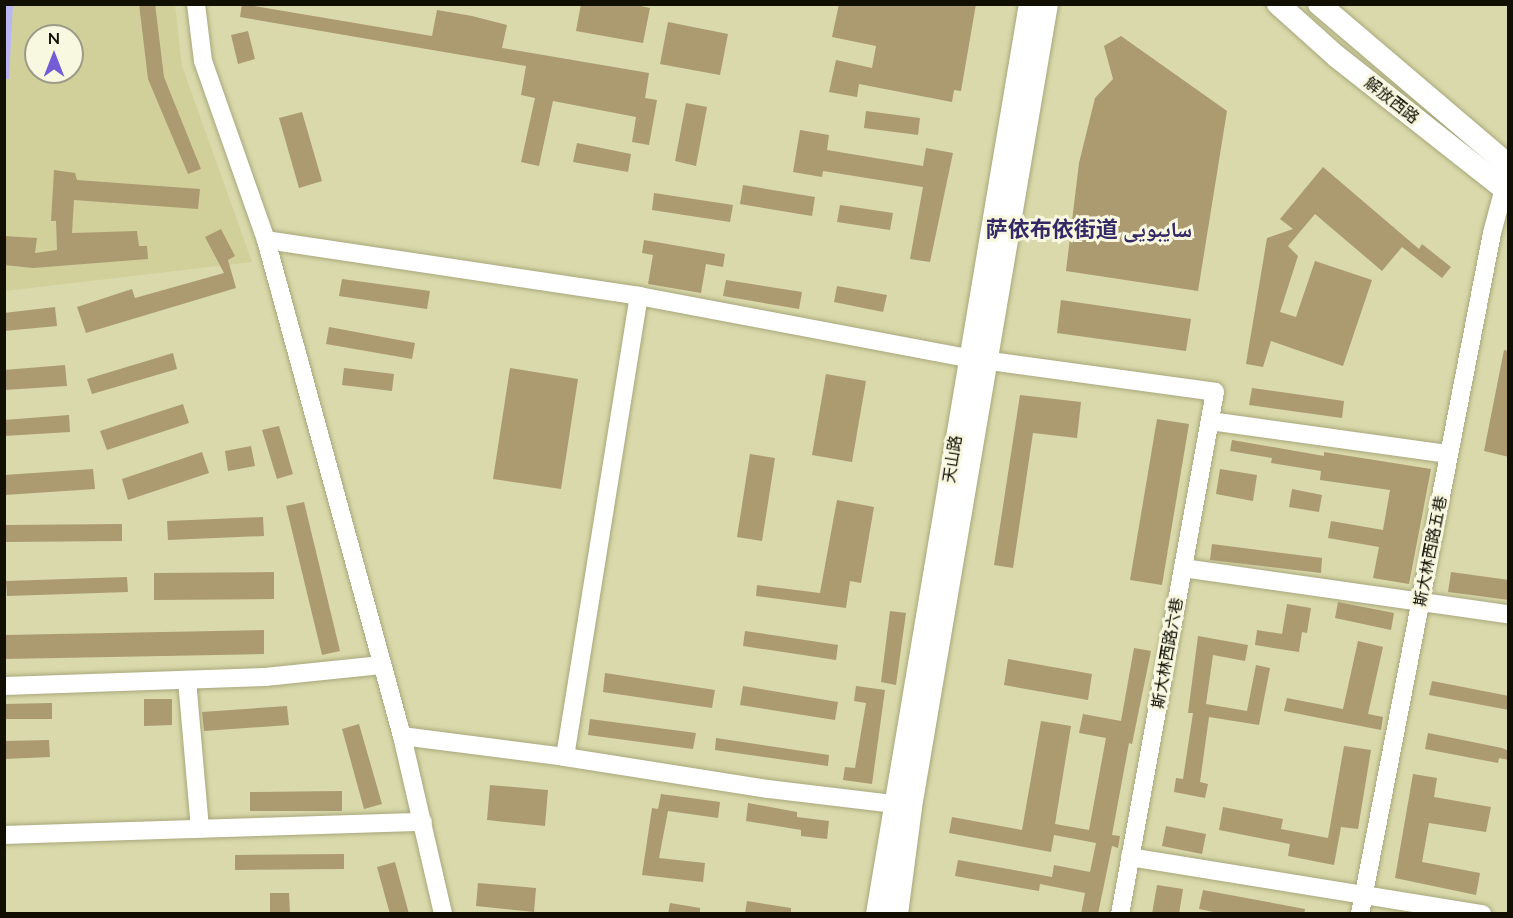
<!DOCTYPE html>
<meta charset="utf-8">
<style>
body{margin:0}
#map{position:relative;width:1513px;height:918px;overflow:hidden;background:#d9d9ab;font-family:Lato,"Noto Naskh Arabic","Noto Sans SC",sans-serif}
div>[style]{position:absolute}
.built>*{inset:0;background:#d1d09b}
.green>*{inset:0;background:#bab6f3}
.building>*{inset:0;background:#ac9a71}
.roads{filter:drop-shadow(0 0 2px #a8a77b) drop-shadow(0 0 2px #a8a77b)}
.minor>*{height:18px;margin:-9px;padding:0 9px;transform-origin:9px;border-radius:9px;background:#fff}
.major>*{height:22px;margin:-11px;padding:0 11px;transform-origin:11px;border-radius:11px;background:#fff}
span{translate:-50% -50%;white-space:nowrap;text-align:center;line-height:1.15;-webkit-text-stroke:6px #f8f8e1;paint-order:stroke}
.street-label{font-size:16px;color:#100f02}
.district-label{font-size:22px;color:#332964;font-weight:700}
.frame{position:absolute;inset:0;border:6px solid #100f02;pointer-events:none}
.north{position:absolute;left:24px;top:24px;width:60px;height:60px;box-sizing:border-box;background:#f8f8e1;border:2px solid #9b9b88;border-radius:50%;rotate:0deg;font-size:16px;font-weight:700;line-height:24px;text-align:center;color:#100f02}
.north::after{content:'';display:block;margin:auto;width:21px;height:27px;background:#725dd7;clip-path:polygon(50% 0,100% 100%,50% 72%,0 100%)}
</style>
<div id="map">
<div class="built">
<i style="clip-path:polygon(evenodd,4px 5px,175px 5px,182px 66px,252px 262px,5px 291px,4px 5px,36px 36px,72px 36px,72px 72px,36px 72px,36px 36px)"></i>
</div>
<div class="green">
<i style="clip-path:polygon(4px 5px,13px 5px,9px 79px,5px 79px)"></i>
</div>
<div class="building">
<i style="clip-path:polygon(139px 4px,155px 4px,164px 77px,201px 169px,188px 174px,148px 79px)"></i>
<i style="clip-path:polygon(242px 4px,432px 36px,437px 10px,472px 16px,507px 25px,502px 48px,649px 73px,645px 98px,657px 100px,649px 145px,632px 142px,636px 117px,553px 101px,539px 166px,521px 162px,535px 98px,521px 95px,526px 66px,240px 17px)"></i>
<i style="clip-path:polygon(581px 4px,631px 4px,650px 8px,643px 43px,576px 31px)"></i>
<i style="clip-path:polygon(839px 4px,976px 4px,961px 91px,954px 90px,952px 102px,859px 84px,857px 97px,829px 92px,836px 60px,872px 68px,876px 46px,832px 37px)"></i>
<i style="clip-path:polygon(668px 22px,728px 34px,720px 75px,660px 64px)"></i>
<i style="clip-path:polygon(248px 31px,255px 59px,238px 64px,231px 35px)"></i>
<i style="clip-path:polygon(1121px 36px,1227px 111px,1198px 291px,1066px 271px,1079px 163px,1095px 98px,1113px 79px,1104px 46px)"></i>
<i style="clip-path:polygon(686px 103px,707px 107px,696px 166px,675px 161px)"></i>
<i style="clip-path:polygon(866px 111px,920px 118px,918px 135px,864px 128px)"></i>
<i style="clip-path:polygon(302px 112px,322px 181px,299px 188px,279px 118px)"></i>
<i style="clip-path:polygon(800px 130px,829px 135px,827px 150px,923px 166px,926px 148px,953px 153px,930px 262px,910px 259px,923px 187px,823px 171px,822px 177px,793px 172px)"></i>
<i style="clip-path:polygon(577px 143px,631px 154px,628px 172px,573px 162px)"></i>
<i style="clip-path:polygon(1323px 167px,1419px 249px,1422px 244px,1451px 267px,1442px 278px,1402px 247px,1382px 271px,1315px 214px,1288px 246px,1298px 256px,1280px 312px,1296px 317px,1315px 261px,1372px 280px,1343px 366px,1271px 341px,1263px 367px,1246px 364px,1267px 238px,1293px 229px,1280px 219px)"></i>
<i style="clip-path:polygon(54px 170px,75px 173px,77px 180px,200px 189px,198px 209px,74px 200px,72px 233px,137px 231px,139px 246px,147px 246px,148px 259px,33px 268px,4px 265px,4px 236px,37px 238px,35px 253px,57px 250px,56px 221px,51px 221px)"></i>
<i style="clip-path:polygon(743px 185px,815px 197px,812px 216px,740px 204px)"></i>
<i style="clip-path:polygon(654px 193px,733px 205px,730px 222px,652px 210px)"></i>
<i style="clip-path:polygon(840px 205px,893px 213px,890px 230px,837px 222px)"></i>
<i style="clip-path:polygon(221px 229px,235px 256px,228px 260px,236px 288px,86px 333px,77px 307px,132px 289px,135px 298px,224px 273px,205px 237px)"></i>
<i style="clip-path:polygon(644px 240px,725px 254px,723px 267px,706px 264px,701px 293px,648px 284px,653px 255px,642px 253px)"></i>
<i style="clip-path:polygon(342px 279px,430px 291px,427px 309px,339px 296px)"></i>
<i style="clip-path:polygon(726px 280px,802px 292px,799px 309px,723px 296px)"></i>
<i style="clip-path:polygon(837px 286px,887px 295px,883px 312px,834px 302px)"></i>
<i style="clip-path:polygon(1061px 300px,1191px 319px,1186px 351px,1057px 333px)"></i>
<i style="clip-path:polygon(55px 307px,57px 326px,4px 331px,4px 313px)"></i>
<i style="clip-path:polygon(329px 327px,415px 343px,412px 359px,326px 344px)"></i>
<i style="clip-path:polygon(1504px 350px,1509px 351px,1509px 457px,1484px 451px)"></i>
<i style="clip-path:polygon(173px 353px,177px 369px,92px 394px,87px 379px)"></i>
<i style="clip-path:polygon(65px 365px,67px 386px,4px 390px,4px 370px)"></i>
<i style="clip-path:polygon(344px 368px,394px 374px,392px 391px,342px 385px)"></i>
<i style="clip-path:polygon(510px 368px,578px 379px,561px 489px,493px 479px)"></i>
<i style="clip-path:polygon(826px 374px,866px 381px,852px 462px,812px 455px)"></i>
<i style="clip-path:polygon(1252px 388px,1344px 401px,1342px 418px,1249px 405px)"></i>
<i style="clip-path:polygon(1020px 395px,1081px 402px,1077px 438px,1033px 433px,1013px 568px,994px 565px)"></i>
<i style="clip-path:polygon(183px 404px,189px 423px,107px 450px,100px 431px)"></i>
<i style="clip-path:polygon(69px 415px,70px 432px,4px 436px,4px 420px)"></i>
<i style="clip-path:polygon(1157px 419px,1189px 424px,1162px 585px,1130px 580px)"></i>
<i style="clip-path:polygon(279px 426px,293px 474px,277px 479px,262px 430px)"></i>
<i style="clip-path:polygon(1232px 440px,1324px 456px,1324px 452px,1431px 469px,1409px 584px,1373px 578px,1379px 547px,1328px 538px,1331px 521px,1383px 530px,1390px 490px,1320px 480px,1321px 471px,1271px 463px,1272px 458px,1230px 451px)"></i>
<i style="clip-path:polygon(251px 446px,255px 466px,228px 471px,225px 451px)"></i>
<i style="clip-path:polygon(202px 452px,209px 473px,128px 500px,122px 479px)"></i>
<i style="clip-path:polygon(750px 454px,775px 458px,762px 541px,737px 537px)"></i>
<i style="clip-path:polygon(93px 469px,95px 489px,4px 495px,4px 475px)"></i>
<i style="clip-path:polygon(1220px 469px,1257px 475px,1253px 501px,1216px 494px)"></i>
<i style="clip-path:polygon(1292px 489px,1322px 495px,1319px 512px,1289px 507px)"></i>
<i style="clip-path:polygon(837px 500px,874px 507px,861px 583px,850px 581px,846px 608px,756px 596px,757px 585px,820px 593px)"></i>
<i style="clip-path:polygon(304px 502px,340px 651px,322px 655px,286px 506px)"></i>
<i style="clip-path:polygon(263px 517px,264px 536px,168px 540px,167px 521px)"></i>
<i style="clip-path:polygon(122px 524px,122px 541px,4px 542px,4px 525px)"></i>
<i style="clip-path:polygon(1212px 544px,1322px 558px,1321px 573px,1210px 560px)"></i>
<i style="clip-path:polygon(274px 572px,274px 599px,154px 600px,154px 573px)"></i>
<i style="clip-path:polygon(1451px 572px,1509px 580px,1509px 600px,1448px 592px)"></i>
<i style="clip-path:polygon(127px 577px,128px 592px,7px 596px,6px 581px)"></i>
<i style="clip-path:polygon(1338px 602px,1394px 613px,1391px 630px,1335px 618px)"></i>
<i style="clip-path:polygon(1287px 604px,1311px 608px,1307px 633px,1302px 632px,1299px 652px,1255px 645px,1257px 630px,1282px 634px)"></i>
<i style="clip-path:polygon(890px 611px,906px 613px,896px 685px,881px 682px)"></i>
<i style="clip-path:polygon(264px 630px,264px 654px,4px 659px,4px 635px)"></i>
<i style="clip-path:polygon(745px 631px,838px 645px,836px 660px,743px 646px)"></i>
<i style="clip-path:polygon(1198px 636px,1248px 645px,1245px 661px,1213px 655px,1206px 704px,1247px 711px,1256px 665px,1270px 668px,1259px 725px,1209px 717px,1200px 782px,1208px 784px,1205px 798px,1174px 792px,1176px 778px,1183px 779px,1193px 713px,1188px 713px)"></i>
<i style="clip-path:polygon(1358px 641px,1383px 647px,1368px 714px,1383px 717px,1381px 730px,1284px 711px,1287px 698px,1343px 709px)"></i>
<i style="clip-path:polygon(1134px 648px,1151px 651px,1132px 744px,1129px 743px,1112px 835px,1120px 836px,1118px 848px,1112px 846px,1098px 914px,1081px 914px,1085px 893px,1040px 884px,1039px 891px,955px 876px,958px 860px,1052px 877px,1054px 865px,1090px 872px,1096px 843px,1054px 835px,1051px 852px,949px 833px,952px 817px,1022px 830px,1041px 721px,1071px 726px,1055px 824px,1089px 830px,1106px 738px,1079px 733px,1083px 714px,1121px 721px)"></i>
<i style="clip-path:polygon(1008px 659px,1092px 674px,1088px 700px,1004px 685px)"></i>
<i style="clip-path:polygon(605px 673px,715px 690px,712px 708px,603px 692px)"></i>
<i style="clip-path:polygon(1432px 681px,1509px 696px,1509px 710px,1429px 695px)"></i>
<i style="clip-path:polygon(743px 686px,838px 702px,835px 720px,740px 705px)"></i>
<i style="clip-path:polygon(856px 686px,885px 690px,872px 784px,843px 780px,845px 767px,855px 768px,866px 703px,854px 701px)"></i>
<i style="clip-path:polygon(144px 699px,172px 699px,172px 725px,144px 726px)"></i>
<i style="clip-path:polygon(52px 703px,52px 719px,4px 719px,4px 704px)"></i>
<i style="clip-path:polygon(287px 706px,289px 725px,204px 731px,202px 712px)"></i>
<i style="clip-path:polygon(590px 719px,696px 733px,693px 749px,588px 735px)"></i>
<i style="clip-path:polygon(359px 724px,382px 804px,364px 809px,342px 729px)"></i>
<i style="clip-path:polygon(1428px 733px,1502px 748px,1509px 751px,1509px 760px,1499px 758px,1498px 763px,1425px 749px)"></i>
<i style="clip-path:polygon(716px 738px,829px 755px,828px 766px,715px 750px)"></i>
<i style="clip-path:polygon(49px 740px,50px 757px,4px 759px,4px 741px)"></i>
<i style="clip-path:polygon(1344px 746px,1371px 750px,1358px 829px,1341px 827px,1334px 865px,1288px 856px,1290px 844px,1219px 830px,1223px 807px,1283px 819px,1281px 829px,1328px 838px)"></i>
<i style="clip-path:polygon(1413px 774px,1437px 778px,1434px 797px,1491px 807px,1486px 832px,1429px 823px,1422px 862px,1480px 873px,1476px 895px,1395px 878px)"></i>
<i style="clip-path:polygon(490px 785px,548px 790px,545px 826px,487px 820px)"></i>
<i style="clip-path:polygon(342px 791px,342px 811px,250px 811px,250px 792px)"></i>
<i style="clip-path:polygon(661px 794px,720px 802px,718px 818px,668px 811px,659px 858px,705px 863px,703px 882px,642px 875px,652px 808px,658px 809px)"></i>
<i style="clip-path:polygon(748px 803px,797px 812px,797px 817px,829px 821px,827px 839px,801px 836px,801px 830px,746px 821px)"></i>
<i style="clip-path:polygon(1166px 826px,1206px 834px,1202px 854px,1162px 846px)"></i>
<i style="clip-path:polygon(344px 854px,344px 869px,235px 870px,235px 855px)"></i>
<i style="clip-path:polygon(395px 862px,409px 914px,390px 914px,377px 867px)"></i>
<i style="clip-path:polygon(478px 883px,536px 888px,534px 912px,476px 906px)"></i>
<i style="clip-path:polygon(1157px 885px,1183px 889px,1179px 914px,1152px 914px)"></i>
<i style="clip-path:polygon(1203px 890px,1305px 909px,1304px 914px,1223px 914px,1199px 909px)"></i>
<i style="clip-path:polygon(270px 893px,289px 893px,290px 914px,270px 914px)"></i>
<i style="clip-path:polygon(747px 901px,791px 908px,791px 914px,745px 914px)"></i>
<i style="clip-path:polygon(670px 903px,700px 908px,700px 914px,668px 914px)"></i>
</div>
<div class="roads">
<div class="minor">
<i style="left:196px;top:4px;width:57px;rotate:83deg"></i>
<i style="left:203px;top:61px;width:190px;rotate:70.6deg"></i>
<i style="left:266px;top:240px;width:514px;rotate:74.67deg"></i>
<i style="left:402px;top:736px;width:183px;rotate:77deg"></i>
<i style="left:266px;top:240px;width:377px;rotate:8.5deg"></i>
<i style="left:639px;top:296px;width:335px;rotate:10.7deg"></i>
<i style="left:968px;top:358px;width:249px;rotate:7.8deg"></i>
<i style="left:1215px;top:392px;width:531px;rotate:100.31deg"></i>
<i style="left:1210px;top:421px;width:241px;rotate:7.9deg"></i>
<i style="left:1183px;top:568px;width:328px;rotate:8.1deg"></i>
<i style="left:187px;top:680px;width:149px;rotate:85deg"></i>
<i style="left:4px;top:686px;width:261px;rotate:-2deg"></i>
<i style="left:265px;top:677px;width:117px;rotate:-5.9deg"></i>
<i style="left:402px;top:736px;width:164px;rotate:7.3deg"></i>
<i style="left:565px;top:757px;width:206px;rotate:9deg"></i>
<i style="left:768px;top:789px;width:127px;rotate:6.8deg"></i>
<i style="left:565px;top:757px;width:467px;rotate:-80.9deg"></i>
<i style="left:4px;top:835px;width:419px;rotate:-1.8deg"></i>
<i style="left:1130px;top:857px;width:357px;rotate:9.2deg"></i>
<i style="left:1360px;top:914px;width:694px;rotate:-79.03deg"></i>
<i style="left:1492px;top:233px;width:58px;rotate:-75deg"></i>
</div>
<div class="major">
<i style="left:1278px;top:4px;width:78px;rotate:41.9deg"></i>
<i style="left:1336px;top:56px;width:219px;rotate:38.3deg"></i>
<i style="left:1319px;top:4px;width:248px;rotate:40.4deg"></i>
<i style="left:877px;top:914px;width:923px;rotate:-80.46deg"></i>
<i style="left:897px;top:914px;width:108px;rotate:-82.5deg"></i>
<i style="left:911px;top:807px;width:814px;rotate:-80.39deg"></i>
</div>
</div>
<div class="street-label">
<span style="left:1392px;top:100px;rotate:38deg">解放西路</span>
<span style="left:952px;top:459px;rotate:-81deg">天山路</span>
<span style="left:1430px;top:551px;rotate:-79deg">斯大林西路五巷</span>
<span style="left:1167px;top:653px;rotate:-80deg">斯大林西路六巷</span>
</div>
<div class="district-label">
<span style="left:1089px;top:229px">萨依布依街道 سايبويى</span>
</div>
<div class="frame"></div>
<div class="north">N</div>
</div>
